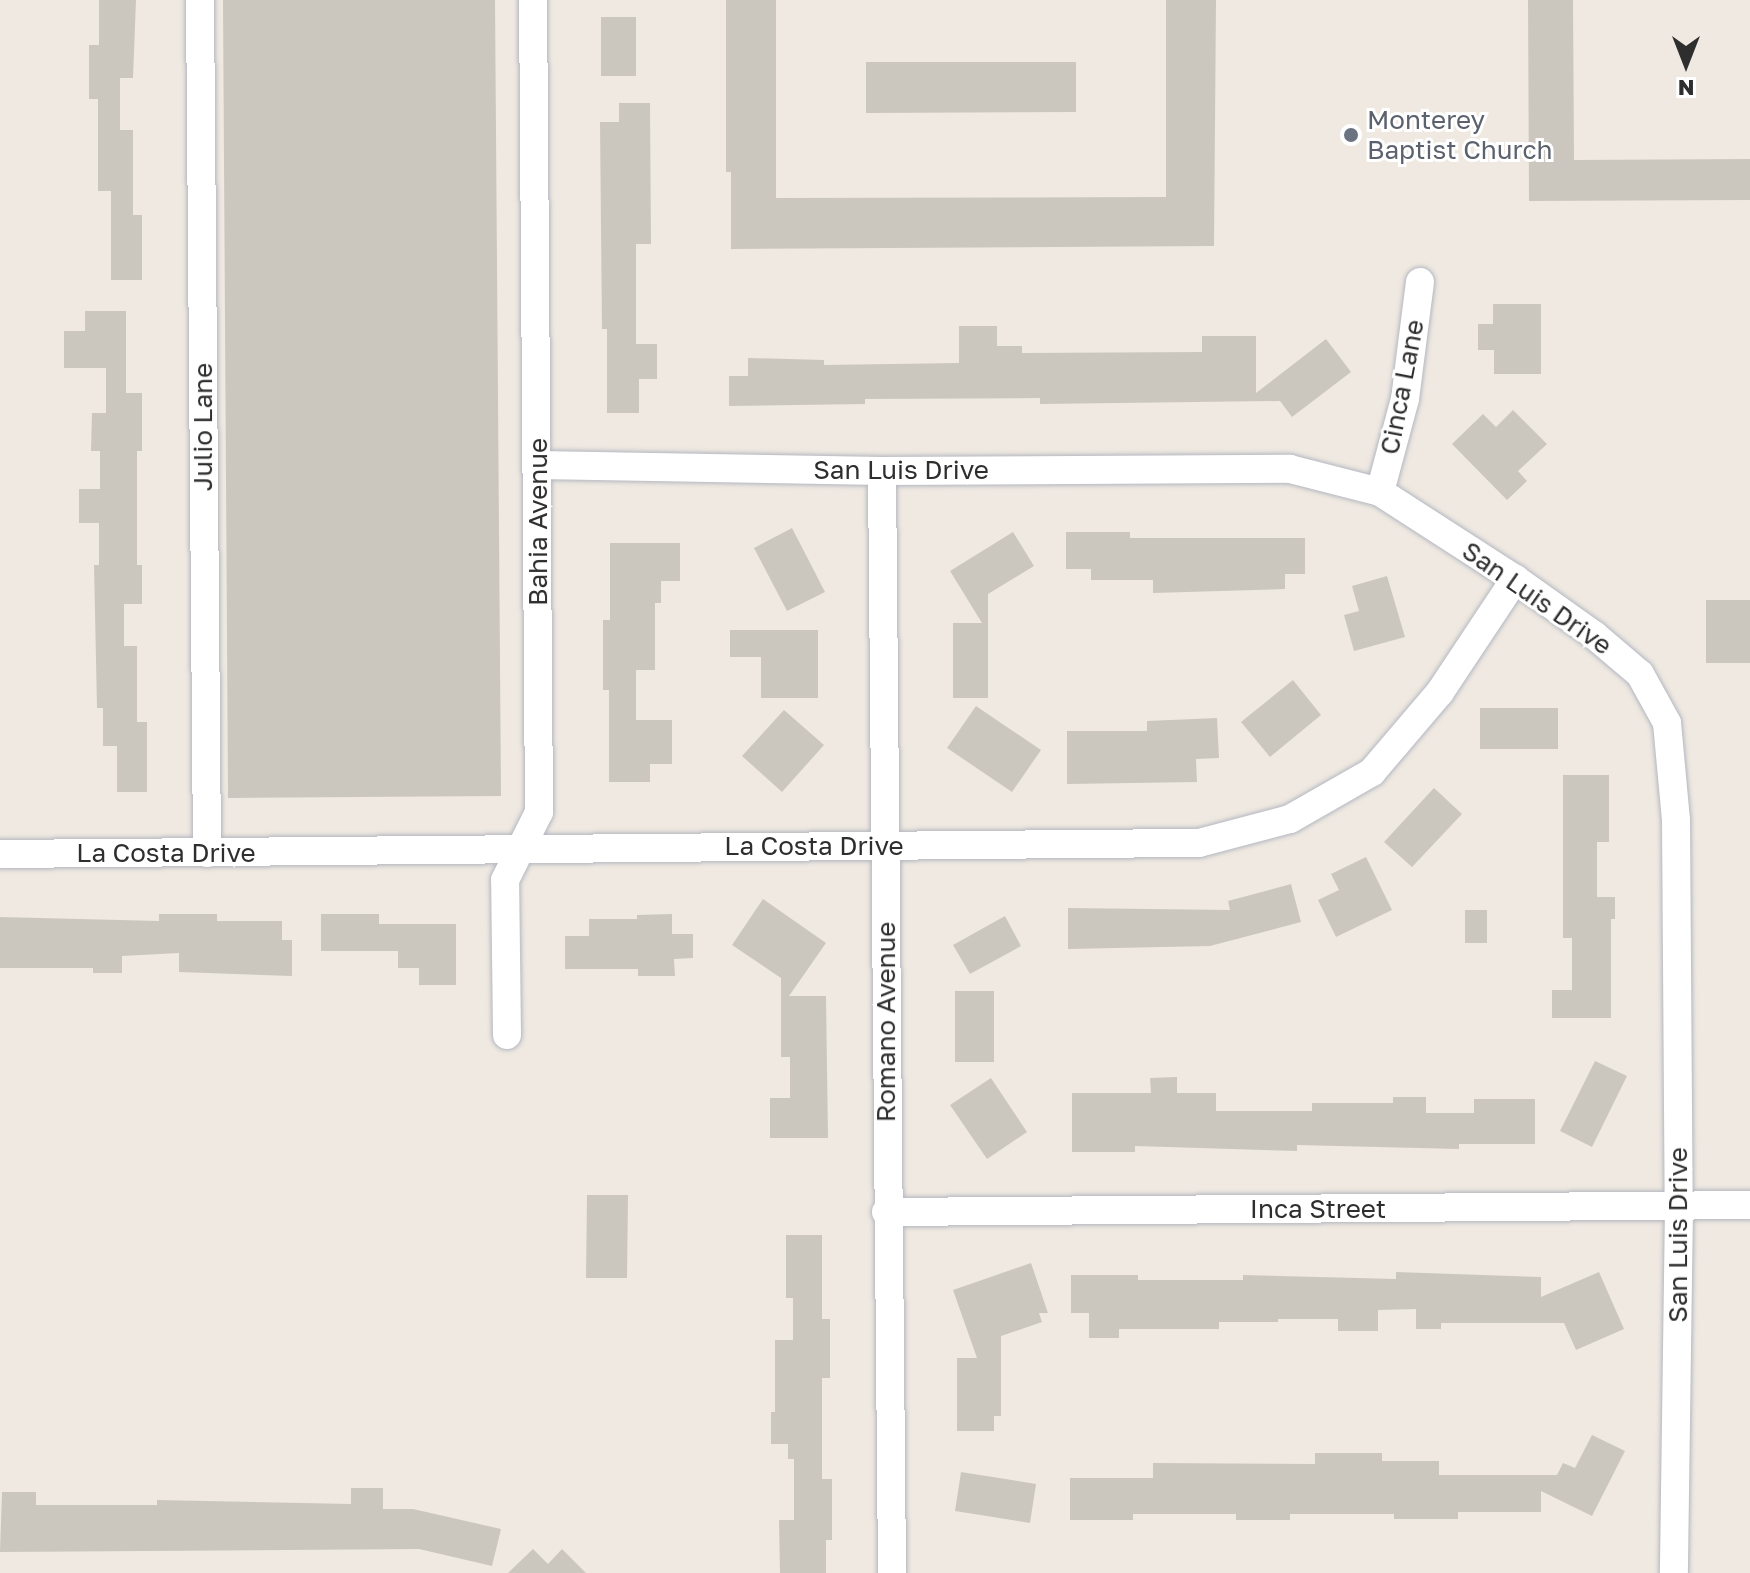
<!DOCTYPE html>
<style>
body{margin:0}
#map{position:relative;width:1750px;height:1573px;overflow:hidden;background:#efe9e1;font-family:"Golos Text",sans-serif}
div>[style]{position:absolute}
.building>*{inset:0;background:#cbc7bf}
.roads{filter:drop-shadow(0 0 2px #b4b7c1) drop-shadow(0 0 2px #b4b7c1)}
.minor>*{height:28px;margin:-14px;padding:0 14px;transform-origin:14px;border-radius:14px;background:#fff}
.dots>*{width:22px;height:22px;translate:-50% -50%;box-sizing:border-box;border:4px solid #fff;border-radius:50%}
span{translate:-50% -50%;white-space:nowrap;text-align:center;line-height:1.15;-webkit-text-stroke:6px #fff;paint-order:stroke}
.worship-label{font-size:26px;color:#5b616d}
.left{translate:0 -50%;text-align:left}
.street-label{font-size:26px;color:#2e2e2e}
.north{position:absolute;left:1646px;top:24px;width:80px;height:80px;-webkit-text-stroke:6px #fff;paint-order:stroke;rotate:180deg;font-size:22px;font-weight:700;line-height:32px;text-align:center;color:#2e2e2e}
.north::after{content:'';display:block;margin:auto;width:28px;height:36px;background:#2e2e2e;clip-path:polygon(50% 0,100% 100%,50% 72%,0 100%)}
</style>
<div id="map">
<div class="building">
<i style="clip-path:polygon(99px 0,136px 0,133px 78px,120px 78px,120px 130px,133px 130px,133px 215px,142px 215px,142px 280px,111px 280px,111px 191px,98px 191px,98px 99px,89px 99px,89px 45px,99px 45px)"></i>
<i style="clip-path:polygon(223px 0,495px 0,501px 796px,228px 798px)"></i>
<i style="clip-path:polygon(726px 0,776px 0,776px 198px,1166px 197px,1166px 0,1216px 0,1214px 246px,731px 249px,731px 172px,726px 172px)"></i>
<i style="clip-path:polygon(1528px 0,1573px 0,1574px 160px,1750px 159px,1750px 200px,1529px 201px)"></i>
<i style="clip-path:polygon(601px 17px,636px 17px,636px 76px,601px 76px)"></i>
<i style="clip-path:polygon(866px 62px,1076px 62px,1076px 112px,866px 113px)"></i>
<i style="clip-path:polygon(619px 103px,650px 103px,651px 244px,636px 244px,636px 344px,657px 344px,657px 379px,639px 379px,639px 413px,607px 413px,607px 329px,602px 329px,600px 122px,619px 122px)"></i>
<i style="clip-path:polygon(1493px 304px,1541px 304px,1541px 374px,1494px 374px,1494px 350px,1478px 350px,1478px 324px,1493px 324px)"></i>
<i style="clip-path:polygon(85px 311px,126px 311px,126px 393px,142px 393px,142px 451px,137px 451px,137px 565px,142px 565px,142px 604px,124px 604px,124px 646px,137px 646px,137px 722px,147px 722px,147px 792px,117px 792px,117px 746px,103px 746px,103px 708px,97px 708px,94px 565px,99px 565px,99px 523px,79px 523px,79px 489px,100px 489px,100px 451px,91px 451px,92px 413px,106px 413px,106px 368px,64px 368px,64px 331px,85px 331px)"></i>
<i style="clip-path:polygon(959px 326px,997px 326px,997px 346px,1022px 346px,1022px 353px,1202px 352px,1202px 336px,1256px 336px,1256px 393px,1326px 339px,1351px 372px,1292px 417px,1280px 401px,1040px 404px,1040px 398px,865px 399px,865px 404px,729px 406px,729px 376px,748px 376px,748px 358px,824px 360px,824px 365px,959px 363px)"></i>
<i style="clip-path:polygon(1513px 410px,1547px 444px,1518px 471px,1527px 481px,1507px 500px,1452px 444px,1483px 414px,1496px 427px)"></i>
<i style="clip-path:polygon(792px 528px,825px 592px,787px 611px,754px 548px)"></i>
<i style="clip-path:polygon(1013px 532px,1034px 566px,988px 594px,988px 698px,953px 698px,953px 623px,982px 623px,950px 571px)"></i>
<i style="clip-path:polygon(1066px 532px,1130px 532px,1130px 538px,1305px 538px,1305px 574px,1285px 574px,1285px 589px,1153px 593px,1153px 580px,1091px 580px,1091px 569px,1066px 569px)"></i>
<i style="clip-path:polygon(610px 543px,680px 543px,680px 581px,661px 581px,661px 603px,655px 603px,655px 670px,636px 670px,636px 720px,672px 720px,672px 764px,650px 764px,650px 782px,609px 782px,609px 690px,603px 690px,603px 620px,610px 620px)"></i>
<i style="clip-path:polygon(1387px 576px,1405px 637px,1354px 651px,1344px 615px,1359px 611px,1352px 586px)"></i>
<i style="clip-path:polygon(1706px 600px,1750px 600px,1750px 663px,1706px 663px)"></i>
<i style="clip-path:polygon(730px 630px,818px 630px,818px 698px,761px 698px,761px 657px,730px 657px)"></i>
<i style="clip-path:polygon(1293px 680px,1321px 715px,1270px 757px,1241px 722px)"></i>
<i style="clip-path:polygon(976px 706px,1041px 750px,1012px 792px,947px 748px)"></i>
<i style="clip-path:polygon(1480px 708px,1558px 708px,1558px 749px,1480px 749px)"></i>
<i style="clip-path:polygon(784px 710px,824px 745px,782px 792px,742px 756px)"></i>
<i style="clip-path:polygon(1217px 718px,1219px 758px,1196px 759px,1197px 782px,1067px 784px,1067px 731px,1147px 731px,1147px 721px)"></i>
<i style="clip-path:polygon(1563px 775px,1609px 775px,1609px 842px,1597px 842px,1597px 897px,1615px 897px,1615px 919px,1611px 919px,1611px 1018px,1552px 1018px,1552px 990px,1572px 990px,1572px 938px,1563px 938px)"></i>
<i style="clip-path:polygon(1434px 788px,1462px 814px,1412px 867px,1384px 842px)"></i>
<i style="clip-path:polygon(1366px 857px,1392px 910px,1336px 937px,1318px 900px,1339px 890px,1331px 874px)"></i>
<i style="clip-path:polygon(1291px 884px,1301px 922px,1210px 946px,1068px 949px,1068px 908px,1230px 910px,1228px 901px)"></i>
<i style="clip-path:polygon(763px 899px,826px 943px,789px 996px,826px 996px,828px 1138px,770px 1138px,770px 1098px,790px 1098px,790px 1057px,781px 1057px,781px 978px,732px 945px)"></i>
<i style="clip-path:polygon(1465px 910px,1487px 910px,1487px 943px,1465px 943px)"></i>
<i style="clip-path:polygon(159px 914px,217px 914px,217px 921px,282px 921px,282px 940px,292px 940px,292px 976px,179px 972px,179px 953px,122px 956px,122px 973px,93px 973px,93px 968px,0 968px,0 917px,159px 921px)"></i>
<i style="clip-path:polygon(321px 914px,379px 914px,379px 924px,456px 924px,456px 985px,419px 985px,419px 968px,398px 968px,398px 951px,321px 951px)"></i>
<i style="clip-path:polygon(672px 914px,672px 934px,693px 934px,693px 958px,674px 959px,675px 976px,638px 976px,638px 969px,565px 969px,565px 936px,589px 936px,589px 919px,637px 919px,637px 915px)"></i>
<i style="clip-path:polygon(1005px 916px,1021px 946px,970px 974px,953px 945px)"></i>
<i style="clip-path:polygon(955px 991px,994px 991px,994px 1062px,955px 1062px)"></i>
<i style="clip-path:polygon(1595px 1061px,1627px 1076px,1592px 1147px,1560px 1131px)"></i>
<i style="clip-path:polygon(1177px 1077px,1177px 1093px,1216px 1093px,1216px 1111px,1312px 1111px,1312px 1103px,1393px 1103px,1393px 1097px,1426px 1097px,1426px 1113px,1474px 1113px,1474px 1099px,1535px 1099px,1535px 1144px,1459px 1144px,1459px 1149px,1297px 1145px,1297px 1151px,1135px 1146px,1135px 1152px,1072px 1152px,1072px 1093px,1151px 1093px,1150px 1078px)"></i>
<i style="clip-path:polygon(991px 1078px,1027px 1132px,987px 1159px,950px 1105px)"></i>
<i style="clip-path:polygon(587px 1195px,628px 1195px,627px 1278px,586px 1278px)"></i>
<i style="clip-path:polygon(786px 1235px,822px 1235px,822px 1319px,830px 1319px,830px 1378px,822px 1378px,822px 1479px,832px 1479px,832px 1540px,826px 1540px,826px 1573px,780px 1573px,779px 1520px,794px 1520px,794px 1459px,788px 1459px,788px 1444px,771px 1444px,771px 1412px,775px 1412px,775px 1340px,793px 1340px,793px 1298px,786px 1298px)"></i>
<i style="clip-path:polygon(1031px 1263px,1048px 1313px,1039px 1313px,1042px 1322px,1001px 1336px,1001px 1416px,994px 1416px,994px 1431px,957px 1431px,957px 1358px,977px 1358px,953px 1290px)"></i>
<i style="clip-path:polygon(1396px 1272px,1541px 1277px,1541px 1297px,1599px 1272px,1624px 1329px,1576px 1350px,1564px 1323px,1441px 1323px,1441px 1329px,1416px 1329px,1416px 1309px,1378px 1310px,1378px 1331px,1338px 1331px,1338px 1319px,1278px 1319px,1278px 1322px,1219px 1322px,1219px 1329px,1119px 1329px,1119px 1338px,1089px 1338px,1089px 1313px,1071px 1313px,1071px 1275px,1138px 1275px,1138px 1280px,1243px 1280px,1243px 1275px,1396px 1279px)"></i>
<i style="clip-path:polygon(1592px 1435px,1625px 1451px,1592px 1516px,1541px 1491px,1541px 1512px,1458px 1512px,1458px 1519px,1394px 1519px,1394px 1514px,1290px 1514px,1290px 1520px,1236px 1520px,1236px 1514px,1133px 1514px,1133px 1520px,1070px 1520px,1070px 1478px,1153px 1478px,1153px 1463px,1315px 1464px,1315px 1453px,1382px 1453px,1382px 1461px,1439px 1461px,1439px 1475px,1557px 1475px,1563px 1463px,1575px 1468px)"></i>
<i style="clip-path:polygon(961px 1472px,1036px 1484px,1030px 1523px,955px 1511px)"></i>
<i style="clip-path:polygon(351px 1488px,383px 1488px,383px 1509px,413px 1509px,501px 1529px,492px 1566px,419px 1549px,0 1552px,2px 1492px,36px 1492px,36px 1505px,157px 1505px,157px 1500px,351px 1504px)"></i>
<i style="clip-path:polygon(533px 1549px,548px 1564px,562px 1549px,586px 1573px,508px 1573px)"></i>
</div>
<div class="roads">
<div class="minor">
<i style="left:200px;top:0;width:853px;rotate:89.53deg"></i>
<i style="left:538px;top:465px;width:344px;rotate:1deg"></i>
<i style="left:882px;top:471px;width:408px;rotate:-0.3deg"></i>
<i style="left:1290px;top:469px;width:93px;rotate:14.3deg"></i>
<i style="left:1380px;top:492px;width:161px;rotate:32.8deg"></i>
<i style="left:1515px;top:579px;width:97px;rotate:35.3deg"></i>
<i style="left:1594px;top:635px;width:60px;rotate:40.3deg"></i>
<i style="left:1640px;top:674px;width:56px;rotate:61.1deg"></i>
<i style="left:1667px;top:723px;width:97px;rotate:84.7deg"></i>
<i style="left:1676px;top:820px;width:386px;rotate:89.6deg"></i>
<i style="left:1679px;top:1206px;width:367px;rotate:90.8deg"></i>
<i style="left:882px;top:471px;width:1102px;rotate:89.48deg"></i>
<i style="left:1380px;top:492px;width:96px;rotate:-75deg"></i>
<i style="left:1405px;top:399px;width:118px;rotate:-82.7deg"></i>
<i style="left:0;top:854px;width:1199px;rotate:-0.53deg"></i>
<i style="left:1199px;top:843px;width:94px;rotate:-14.8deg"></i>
<i style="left:1290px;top:819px;width:95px;rotate:-29.8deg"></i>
<i style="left:1372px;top:772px;width:105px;rotate:-49.6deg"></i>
<i style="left:1440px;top:692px;width:136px;rotate:-56.4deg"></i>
<i style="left:507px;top:1035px;width:155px;rotate:-90.7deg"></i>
<i style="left:505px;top:880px;width:76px;rotate:-63.4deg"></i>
<i style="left:539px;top:812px;width:812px;rotate:-90.42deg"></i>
<i style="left:886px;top:1212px;width:864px;rotate:-0.46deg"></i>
</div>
</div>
<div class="dots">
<i style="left:1351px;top:135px;background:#6b7280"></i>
</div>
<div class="worship-label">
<span class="left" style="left:1367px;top:135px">Monterey<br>Baptist Church</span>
</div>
<div class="street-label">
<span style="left:1402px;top:387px;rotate:-79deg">Cinca Lane</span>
<span style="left:203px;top:427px;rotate:-90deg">Julio Lane</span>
<span style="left:901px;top:470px">San Luis Drive</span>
<span style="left:538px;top:522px;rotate:-90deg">Bahia Avenue</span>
<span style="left:1537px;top:598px;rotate:35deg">San Luis Drive</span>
<span style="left:814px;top:846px">La Costa Drive</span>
<span style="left:166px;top:853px">La Costa Drive</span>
<span style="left:886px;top:1022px;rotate:-90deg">Romano Avenue</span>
<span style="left:1318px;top:1209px">Inca Street</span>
<span style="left:1678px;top:1235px;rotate:-90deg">San Luis Drive</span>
</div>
<div class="north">N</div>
</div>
